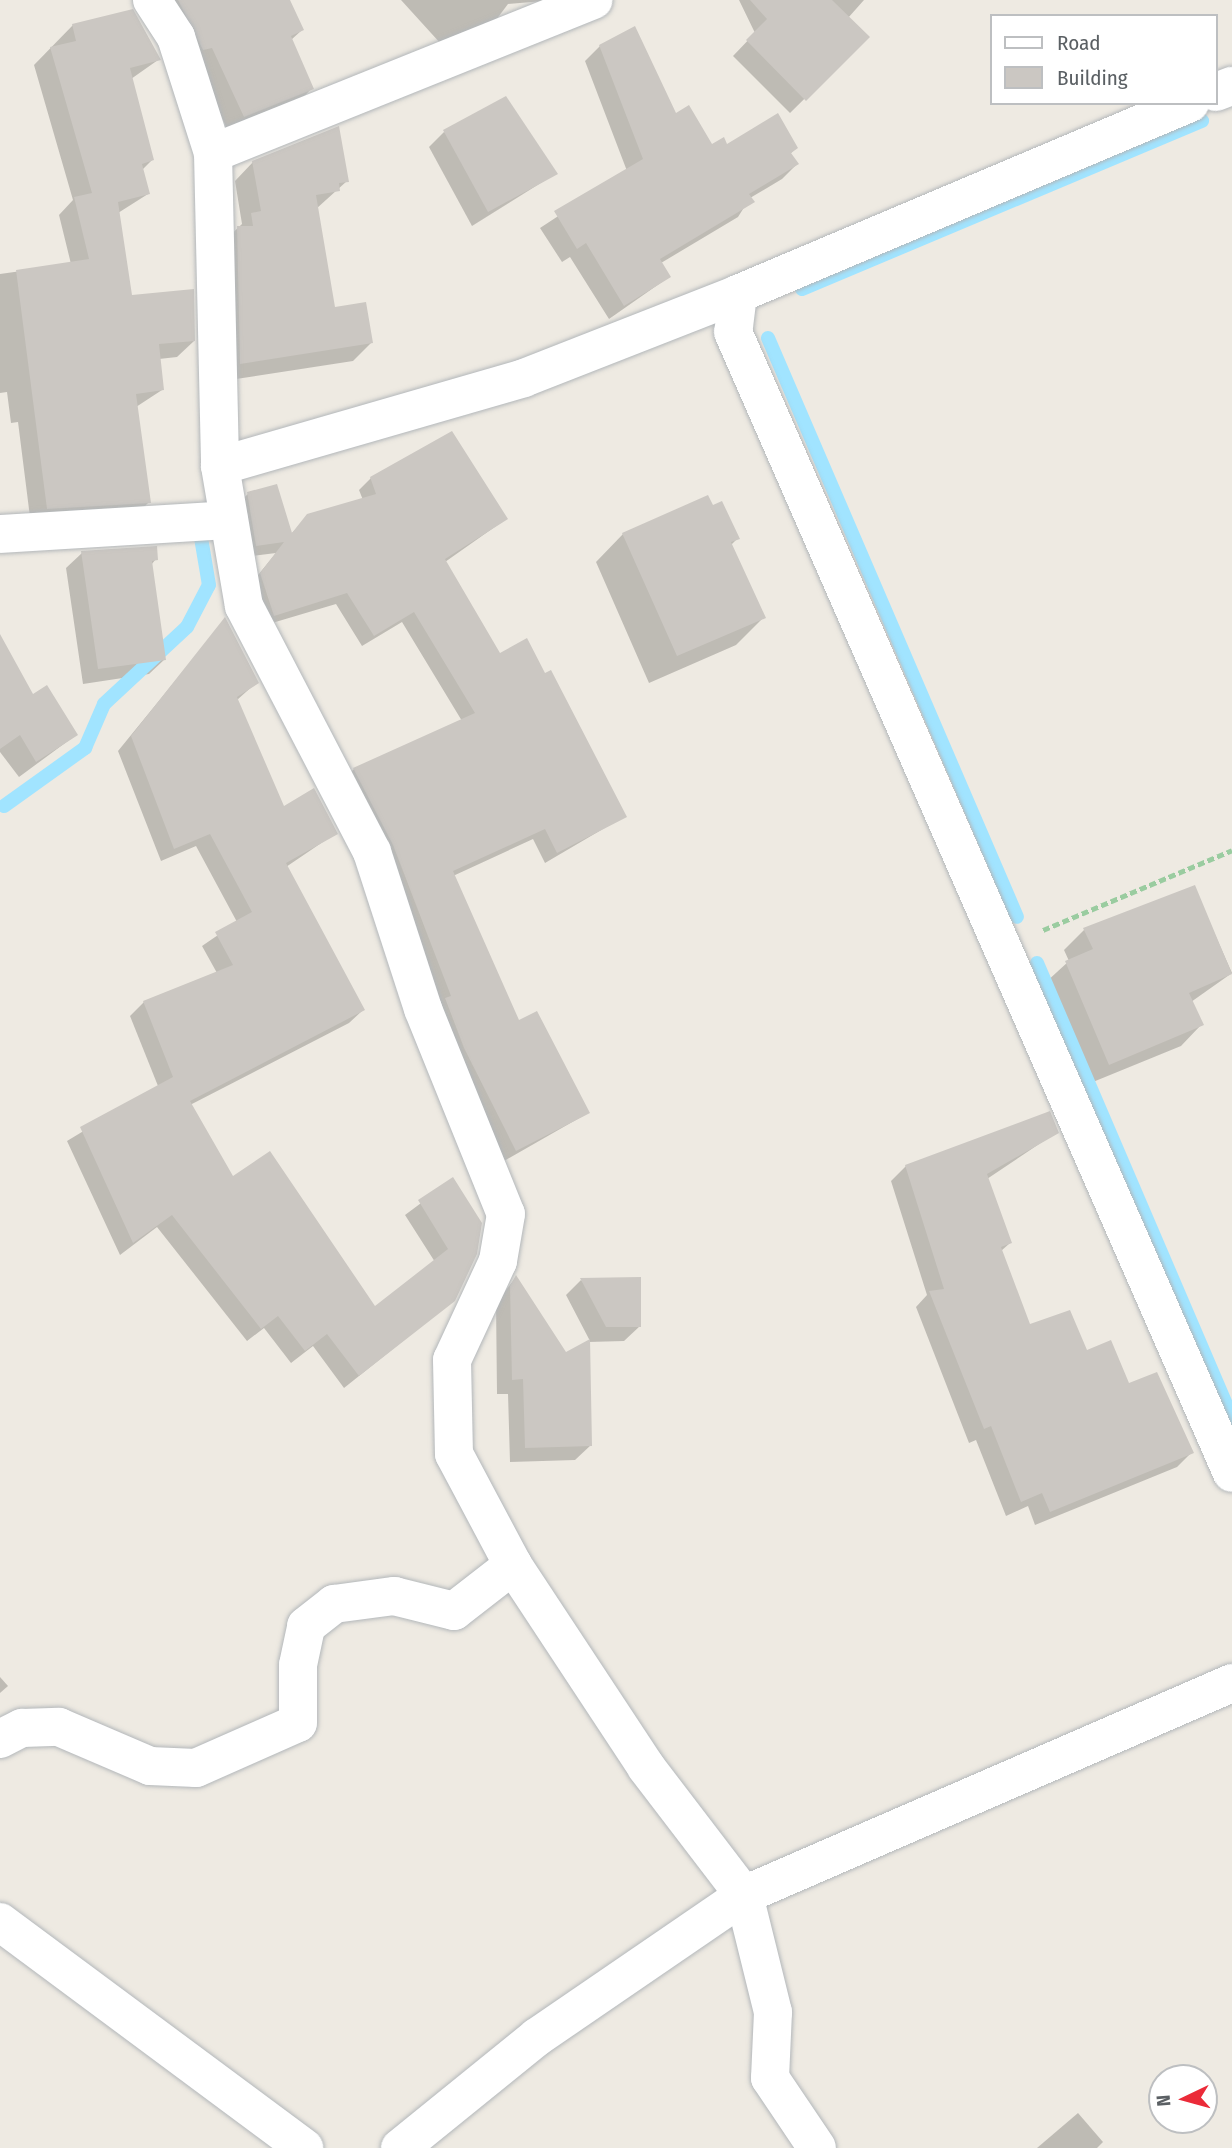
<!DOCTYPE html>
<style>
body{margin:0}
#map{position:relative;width:1232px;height:2148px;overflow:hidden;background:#eeeae2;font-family:"Fira Sans Condensed",sans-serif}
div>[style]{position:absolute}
.shadow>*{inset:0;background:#0003}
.stream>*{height:14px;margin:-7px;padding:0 7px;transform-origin:7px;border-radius:7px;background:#a1e4ff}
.building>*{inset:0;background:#cbc7c2}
.path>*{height:4.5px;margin-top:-2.25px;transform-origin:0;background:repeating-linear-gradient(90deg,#9acca0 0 7px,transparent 0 10.5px)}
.roads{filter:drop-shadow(0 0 2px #b3b7ba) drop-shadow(0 0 2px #b3b7ba)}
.minor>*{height:38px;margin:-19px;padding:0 19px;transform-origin:19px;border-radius:19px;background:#fff}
span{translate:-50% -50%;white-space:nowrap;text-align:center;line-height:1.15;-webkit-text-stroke:5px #fff;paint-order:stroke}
.legend{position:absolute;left:990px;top:14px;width:228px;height:91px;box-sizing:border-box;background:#fff;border:2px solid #bdbfc1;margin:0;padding:9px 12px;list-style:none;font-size:21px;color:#5b6064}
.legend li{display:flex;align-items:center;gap:14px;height:35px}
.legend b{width:35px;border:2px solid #bdbfc1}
.north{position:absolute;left:1148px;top:2064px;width:70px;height:70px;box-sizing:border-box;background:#fff;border:2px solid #bdbfc1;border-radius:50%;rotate:265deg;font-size:19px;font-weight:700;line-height:28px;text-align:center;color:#5b6064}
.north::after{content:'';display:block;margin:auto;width:24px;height:32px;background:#eb2b39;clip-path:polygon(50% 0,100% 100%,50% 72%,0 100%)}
</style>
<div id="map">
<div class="shadow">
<i style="clip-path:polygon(155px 0,288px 0,302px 30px,291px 40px,312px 88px,297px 104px,228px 131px,197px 63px)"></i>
<i style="clip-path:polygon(401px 0,556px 0,508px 4px,493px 24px,441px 44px)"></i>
<i style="clip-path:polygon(739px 0,864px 0,848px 18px,867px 37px,790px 113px,733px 56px,755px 33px)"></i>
<i style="clip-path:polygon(73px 25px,158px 60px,131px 79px,152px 160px,142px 170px,148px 194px,118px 213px,131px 297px,194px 341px,177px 357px,159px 359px,162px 390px,136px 407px,149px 502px,132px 519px,31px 525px,18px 422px,11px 423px,7px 392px,0 393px,0 274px,71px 264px,59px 215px,73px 200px,34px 65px)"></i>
<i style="clip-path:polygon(600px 46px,711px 146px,796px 148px,790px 154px,797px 164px,782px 179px,750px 198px,738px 217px,661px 263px,669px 277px,609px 319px,570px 257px,562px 262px,540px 228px,627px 171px,585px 61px)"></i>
<i style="clip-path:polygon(444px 132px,555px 174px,472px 226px,429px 147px)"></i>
<i style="clip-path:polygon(253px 162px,347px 181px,316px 209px,334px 309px,371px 343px,353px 361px,223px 381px,219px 246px,242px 224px,235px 181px)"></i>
<i style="clip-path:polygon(371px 478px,506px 519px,445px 562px,499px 655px,625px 816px,545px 863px,533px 839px,453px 876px,518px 1023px,588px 1113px,504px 1161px,342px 781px,354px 769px,462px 721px,402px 622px,362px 646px,336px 604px,262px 626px,250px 585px,276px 553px,245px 557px,236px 505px,248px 494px,291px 534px,308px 516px,363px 500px,359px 490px)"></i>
<i style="clip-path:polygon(623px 534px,738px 538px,730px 546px,763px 618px,736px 645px,649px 683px,596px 562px)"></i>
<i style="clip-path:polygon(82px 553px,156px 559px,151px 565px,165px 659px,149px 674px,83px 684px,66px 568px)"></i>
<i style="clip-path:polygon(225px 620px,257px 682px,237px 700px,283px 808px,336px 833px,286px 867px,363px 1010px,349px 1023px,190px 1105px,232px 1179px,375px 1309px,435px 1262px,405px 1215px,452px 1180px,454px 1300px,344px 1388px,313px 1346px,291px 1363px,264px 1328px,247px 1341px,157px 1227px,120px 1255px,67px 1141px,158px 1086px,130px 1016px,144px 1002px,217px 973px,202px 946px,237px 922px,196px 846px,161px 861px,118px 751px)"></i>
<i style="clip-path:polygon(0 638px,32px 696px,76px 735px,19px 777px,0 752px)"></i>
<i style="clip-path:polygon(1194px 887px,1232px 973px,1191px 1002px,1201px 1025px,1181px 1046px,1088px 1084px,1045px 983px,1069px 961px,1064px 950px,1084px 930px)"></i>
<i style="clip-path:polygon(1057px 1132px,987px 1179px,1010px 1243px,1001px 1251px,1029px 1326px,1086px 1353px,1128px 1385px,1192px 1452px,1177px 1467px,1035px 1525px,1028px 1506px,1006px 1516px,976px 1440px,969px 1443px,916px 1307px,927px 1295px,891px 1181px,906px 1166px)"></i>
<i style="clip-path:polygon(516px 1277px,566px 1354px,590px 1341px,566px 1295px,581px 1280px,640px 1326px,624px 1341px,588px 1342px,591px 1445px,575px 1460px,510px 1462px,508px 1394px,497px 1394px,496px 1303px)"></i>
<i style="clip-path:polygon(0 1677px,8px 1686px,0 1693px)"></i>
<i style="clip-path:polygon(1078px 2113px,1103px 2142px,1097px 2148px,1037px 2148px)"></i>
</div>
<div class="stream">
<i style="left:802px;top:289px;width:434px;rotate:-22.8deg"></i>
<i style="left:768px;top:338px;width:630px;rotate:66.73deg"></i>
<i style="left:4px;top:806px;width:100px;rotate:-35.6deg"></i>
<i style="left:85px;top:748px;width:48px;rotate:-66.6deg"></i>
<i style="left:104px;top:704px;width:113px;rotate:-42.9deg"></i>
<i style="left:187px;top:627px;width:47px;rotate:-62.4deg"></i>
<i style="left:209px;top:585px;width:54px;rotate:-99.6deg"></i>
<i style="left:1037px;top:963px;width:496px;rotate:66.8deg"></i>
</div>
<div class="building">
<i style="clip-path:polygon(178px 0,290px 0,304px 30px,291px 36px,314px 89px,244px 117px,212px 48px,203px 50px)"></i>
<i style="clip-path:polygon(750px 0,832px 0,870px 37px,806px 101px,746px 40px,767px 19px)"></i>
<i style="clip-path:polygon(133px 9px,161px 60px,130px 68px,154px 160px,142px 164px,150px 194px,118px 202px,132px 295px,194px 289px,195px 341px,159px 344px,164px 390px,136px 394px,151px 503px,47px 509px,16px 270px,89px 259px,74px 197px,92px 193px,50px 47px,76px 41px,72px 24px)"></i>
<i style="clip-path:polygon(635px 26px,676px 113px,689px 105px,712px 144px,724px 137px,727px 144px,778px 113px,798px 148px,791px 153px,799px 164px,749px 194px,755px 202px,660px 259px,671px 277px,624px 306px,586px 243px,577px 249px,554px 211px,643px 159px,599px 45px)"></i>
<i style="clip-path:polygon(506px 96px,558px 174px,488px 212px,443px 130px)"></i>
<i style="clip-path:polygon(339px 126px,349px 182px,339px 183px,340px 191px,316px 195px,335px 307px,366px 302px,373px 343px,240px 364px,237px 226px,253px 226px,251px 213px,261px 211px,252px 161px)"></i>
<i style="clip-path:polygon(452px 431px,508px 519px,445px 559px,500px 653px,527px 638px,545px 673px,551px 670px,627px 817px,557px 853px,545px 829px,453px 871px,519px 1020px,537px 1011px,590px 1113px,516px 1151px,464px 1048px,445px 998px,451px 996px,393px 845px,353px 768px,475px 713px,414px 612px,374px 636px,347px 593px,274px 616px,260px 573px,284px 542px,256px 546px,247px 492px,277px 484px,292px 533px,307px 514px,376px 494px,370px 477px)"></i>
<i style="clip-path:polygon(708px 495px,713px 505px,722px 501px,740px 539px,731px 542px,766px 618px,677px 656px,622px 533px)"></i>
<i style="clip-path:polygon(157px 546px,158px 560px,152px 561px,166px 660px,98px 669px,81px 551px)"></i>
<i style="clip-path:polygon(225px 617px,259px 683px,237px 697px,284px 806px,314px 788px,338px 834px,286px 863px,365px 1010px,190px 1101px,233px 1176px,270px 1151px,375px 1306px,448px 1249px,418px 1200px,453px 1177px,482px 1223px,477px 1254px,455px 1301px,359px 1376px,327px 1334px,305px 1351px,278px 1316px,261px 1329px,172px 1215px,133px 1243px,80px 1127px,173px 1077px,143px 1001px,233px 965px,215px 932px,252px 912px,210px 834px,174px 849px,131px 736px)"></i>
<i style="clip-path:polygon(0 634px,33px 694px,47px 685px,78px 735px,36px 762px,20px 735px,0 749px)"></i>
<i style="clip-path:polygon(1195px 885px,1232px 974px,1189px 993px,1204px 1025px,1109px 1065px,1065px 961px,1093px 949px,1083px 928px)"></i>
<i style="clip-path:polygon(1050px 1111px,1059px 1133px,987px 1174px,1012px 1243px,1001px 1247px,1030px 1324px,1070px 1310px,1087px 1350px,1111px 1340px,1129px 1383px,1157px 1372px,1194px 1453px,1050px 1512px,1042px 1493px,1021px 1502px,991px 1426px,984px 1429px,929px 1291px,944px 1289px,905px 1165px)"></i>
<i style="clip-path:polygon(516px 1275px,566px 1352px,590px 1339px,592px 1446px,525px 1448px,523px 1379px,512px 1380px,510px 1286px)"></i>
<i style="clip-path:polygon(641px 1277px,641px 1327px,606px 1327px,580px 1278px)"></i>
</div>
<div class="path">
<i style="left:1043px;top:930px;width:205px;rotate:-22.9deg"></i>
</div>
<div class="roads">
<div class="minor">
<i style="left:152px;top:0;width:44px;rotate:57deg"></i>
<i style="left:176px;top:37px;width:122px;rotate:72.3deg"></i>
<i style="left:213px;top:153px;width:313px;rotate:88.7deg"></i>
<i style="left:220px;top:466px;width:142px;rotate:80.3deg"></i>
<i style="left:244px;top:606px;width:277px;rotate:62.5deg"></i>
<i style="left:372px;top:852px;width:165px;rotate:72deg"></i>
<i style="left:423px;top:1009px;width:221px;rotate:68deg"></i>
<i style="left:506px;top:1214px;width:48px;rotate:99.7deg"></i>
<i style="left:498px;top:1261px;width:109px;rotate:114.9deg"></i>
<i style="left:452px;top:1360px;width:94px;rotate:88.8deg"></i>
<i style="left:454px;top:1454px;width:126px;rotate:62deg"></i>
<i style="left:513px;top:1565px;width:242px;rotate:56.6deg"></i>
<i style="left:646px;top:1767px;width:161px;rotate:52.6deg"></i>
<i style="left:744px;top:1895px;width:121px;rotate:76.1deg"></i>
<i style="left:773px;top:2012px;width:66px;rotate:92.6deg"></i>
<i style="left:770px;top:2078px;width:84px;rotate:56.1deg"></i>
<i style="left:1216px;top:92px;width:17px;rotate:-21deg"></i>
<i style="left:1190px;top:103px;width:491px;rotate:157.1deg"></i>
<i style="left:738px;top:294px;width:38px;rotate:97deg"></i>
<i style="left:733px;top:332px;width:1245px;rotate:66.38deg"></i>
<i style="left:213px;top:153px;width:410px;rotate:-21.9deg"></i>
<i style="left:220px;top:466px;width:316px;rotate:-16.1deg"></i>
<i style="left:524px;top:378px;width:230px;rotate:-21.4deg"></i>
<i style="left:0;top:534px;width:229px;rotate:-3.5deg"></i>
<i style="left:0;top:1739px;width:25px;rotate:-27deg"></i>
<i style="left:22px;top:1728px;width:37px;rotate:-2deg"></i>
<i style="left:59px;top:1727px;width:99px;rotate:23.2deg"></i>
<i style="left:150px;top:1766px;width:46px;rotate:2.5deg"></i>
<i style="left:196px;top:1768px;width:111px;rotate:-23.8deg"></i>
<i style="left:298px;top:1723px;width:58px;rotate:-90deg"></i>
<i style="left:298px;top:1665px;width:40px;rotate:-78deg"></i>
<i style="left:306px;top:1626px;width:36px;rotate:-38deg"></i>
<i style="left:334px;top:1604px;width:61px;rotate:-7.6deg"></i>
<i style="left:394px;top:1596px;width:62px;rotate:14deg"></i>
<i style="left:454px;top:1611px;width:75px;rotate:-37.9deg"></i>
<i style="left:0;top:1922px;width:379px;rotate:36.6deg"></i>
<i style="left:400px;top:2148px;width:176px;rotate:-39deg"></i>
<i style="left:537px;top:2037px;width:251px;rotate:-34.4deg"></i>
<i style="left:744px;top:1895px;width:532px;rotate:-23.48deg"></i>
</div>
</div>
<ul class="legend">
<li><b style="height:9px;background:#fff"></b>Road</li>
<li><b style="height:19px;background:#cbc7c2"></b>Building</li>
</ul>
<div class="north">N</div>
</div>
